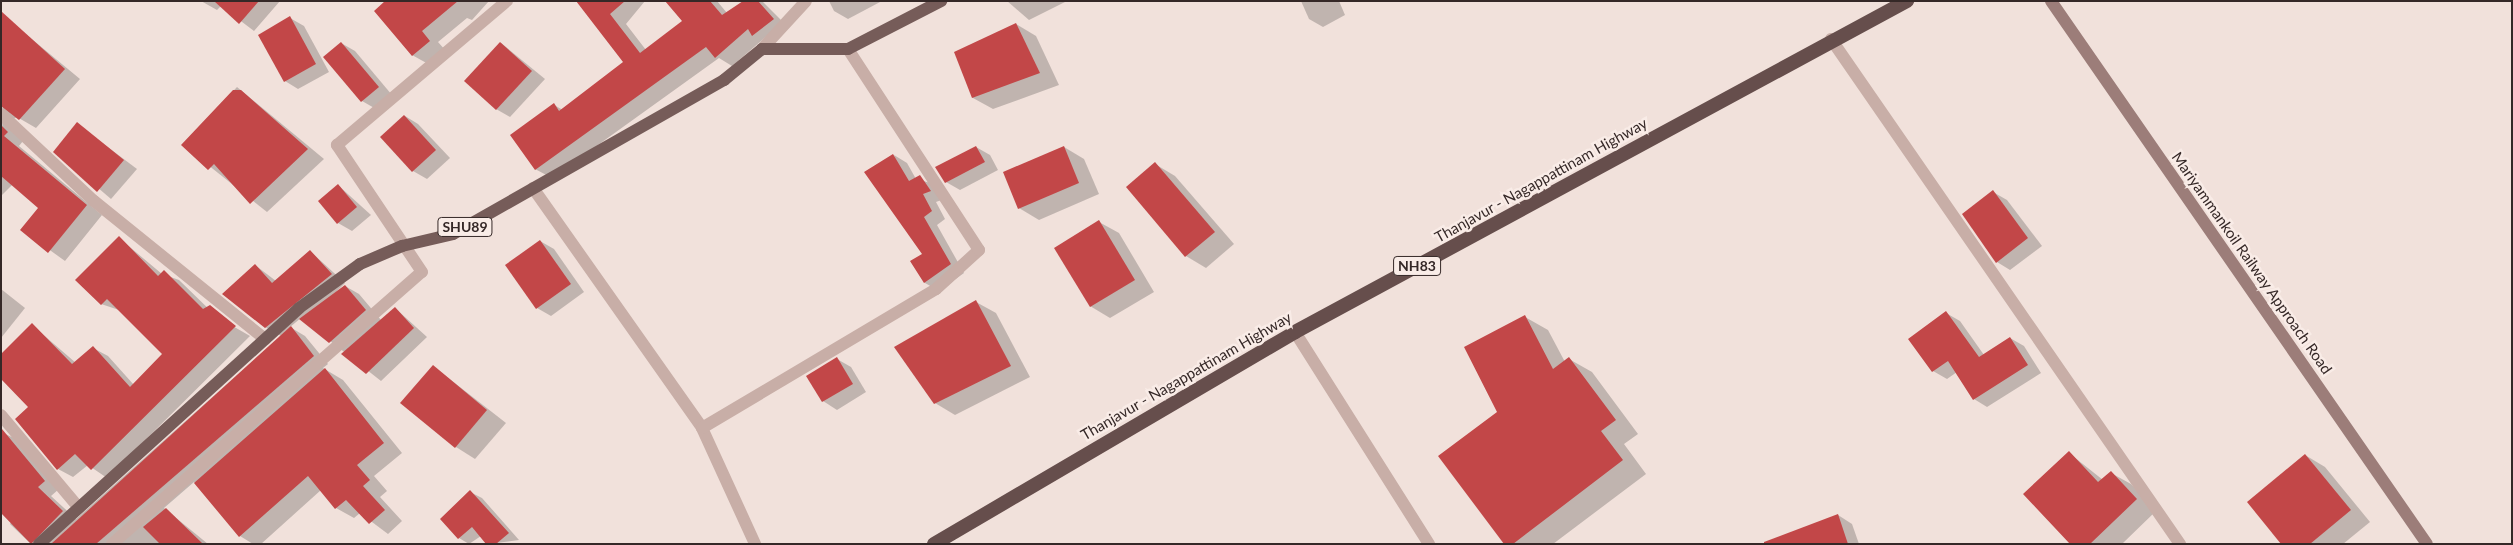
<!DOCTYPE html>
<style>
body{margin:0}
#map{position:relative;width:2513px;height:545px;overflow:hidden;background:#f1e1db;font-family:Lato,sans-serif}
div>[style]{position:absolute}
.shadow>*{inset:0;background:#0003}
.building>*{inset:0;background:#c24748}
.minor>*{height:12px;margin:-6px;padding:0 6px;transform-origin:6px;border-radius:6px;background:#c8aea7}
.secondary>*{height:12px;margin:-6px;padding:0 6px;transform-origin:6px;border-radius:6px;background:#9c7d79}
.primary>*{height:12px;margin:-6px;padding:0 6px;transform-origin:6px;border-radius:6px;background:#765c59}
.trunk>*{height:14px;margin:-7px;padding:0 7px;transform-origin:7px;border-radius:7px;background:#664e4c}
span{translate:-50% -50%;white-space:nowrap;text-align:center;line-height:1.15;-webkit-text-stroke:5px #f9ece7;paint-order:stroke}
.shield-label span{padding:1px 4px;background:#f9ece7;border:1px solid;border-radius:4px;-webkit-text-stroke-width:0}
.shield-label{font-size:14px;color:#352827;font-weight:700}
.street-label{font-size:15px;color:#352827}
.frame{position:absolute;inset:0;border:2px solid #352827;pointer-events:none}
</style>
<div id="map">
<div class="shadow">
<i style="clip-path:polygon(201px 1px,280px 1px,254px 31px,221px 6px,217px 10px)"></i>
<i style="clip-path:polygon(387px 1px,489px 1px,472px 20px,467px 18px,438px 42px,446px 51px,430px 65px,412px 55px)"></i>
<i style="clip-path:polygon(577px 1px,645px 1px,626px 24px,646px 50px,684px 21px,676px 1px,717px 1px,727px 13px,745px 1px,762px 1px,783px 22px,732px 66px,719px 58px,552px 178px,535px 169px,554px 105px,563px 110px,625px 62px)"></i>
<i style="clip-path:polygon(829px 1px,882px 1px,848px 19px,834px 11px)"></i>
<i style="clip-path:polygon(1007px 1px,1067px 1px,1029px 20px)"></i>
<i style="clip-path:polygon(1301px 1px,1339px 1px,1345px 15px,1323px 27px,1309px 19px)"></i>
<i style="clip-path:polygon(4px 16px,80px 79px,36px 128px,17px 117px,8px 122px,23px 141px,19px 146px,102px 215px,65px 261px,22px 230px,40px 208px,13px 184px,1px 196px)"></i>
<i style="clip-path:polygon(290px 18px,304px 26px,329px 72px,298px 89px,285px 81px)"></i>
<i style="clip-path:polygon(1016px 24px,1036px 36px,1059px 85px,993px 109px,973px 98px,956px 52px)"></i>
<i style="clip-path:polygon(341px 43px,355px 51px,392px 95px,376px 109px,362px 101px)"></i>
<i style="clip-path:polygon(501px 43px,545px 79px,510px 117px,496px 109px)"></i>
<i style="clip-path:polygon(237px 87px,324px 159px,267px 212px,183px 145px)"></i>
<i style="clip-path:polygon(405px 116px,418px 124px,450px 158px,427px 179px,413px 171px,381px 137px)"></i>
<i style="clip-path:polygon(77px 124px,137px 169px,111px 199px,55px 151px)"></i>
<i style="clip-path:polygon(976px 147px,990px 155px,998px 170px,960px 190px,946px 182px)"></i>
<i style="clip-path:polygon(1064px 147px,1084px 159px,1099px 194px,1039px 220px,1019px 208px)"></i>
<i style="clip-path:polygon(894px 155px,907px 163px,916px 179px,934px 184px,944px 199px,936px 202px,945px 219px,937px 225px,964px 273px,939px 291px,925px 283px,911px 262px,924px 254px)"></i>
<i style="clip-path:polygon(1155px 164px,1175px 176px,1234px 244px,1206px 268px,1186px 256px)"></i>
<i style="clip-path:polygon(339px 186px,371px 215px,352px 231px,338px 223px)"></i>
<i style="clip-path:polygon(1993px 192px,2007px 200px,2042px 246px,2010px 270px,1997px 262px)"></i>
<i style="clip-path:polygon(1099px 222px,1119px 233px,1154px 292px,1110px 318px,1090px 306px)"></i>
<i style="clip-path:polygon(119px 238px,162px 274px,179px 280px,217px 317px,250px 336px,107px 478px,88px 465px,73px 477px,58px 469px,30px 407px,32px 325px,76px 363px,93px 348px,108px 356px,134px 385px,163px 354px,119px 310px,101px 304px)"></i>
<i style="clip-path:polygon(540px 241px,554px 249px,584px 292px,551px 316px,537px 308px)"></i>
<i style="clip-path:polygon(310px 251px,345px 283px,332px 296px,345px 286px,359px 294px,381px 320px,395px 308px,427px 337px,381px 381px,301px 318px,290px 327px,305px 336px,328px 364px,323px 368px,343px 380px,402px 453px,374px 476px,387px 491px,380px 497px,402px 521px,388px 534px,360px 513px,354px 518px,336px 508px,321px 490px,261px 544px,253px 544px,240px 536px,194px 482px,164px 508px,208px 544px,31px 544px,10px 524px,12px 521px,1px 511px,1px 432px,16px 439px,59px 489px,51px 496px,76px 519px,281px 336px,265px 327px,255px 265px,276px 281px)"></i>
<i style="clip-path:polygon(1px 289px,25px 308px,1px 338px)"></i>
<i style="clip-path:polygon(976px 302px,996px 313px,1030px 377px,955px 415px,935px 403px,896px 347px)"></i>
<i style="clip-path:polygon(1946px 313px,1960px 321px,1984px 355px,2010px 338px,2024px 346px,2041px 373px,1987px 407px,1974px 399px,1957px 372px,1947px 379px,1933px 371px)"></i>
<i style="clip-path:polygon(1525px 317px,1548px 330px,1565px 362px,1569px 359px,1592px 372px,1638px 434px,1624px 444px,1646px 474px,1553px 544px,1506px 544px)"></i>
<i style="clip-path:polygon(837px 359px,851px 367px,866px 392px,837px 410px,823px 401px)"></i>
<i style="clip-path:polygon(433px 366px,506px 423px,475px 459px,456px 447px)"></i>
<i style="clip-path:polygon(2069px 453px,2103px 480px,2111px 473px,2131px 484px,2156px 511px,2122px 544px,2071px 544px)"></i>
<i style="clip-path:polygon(2305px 455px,2325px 467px,2370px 522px,2343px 544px,2283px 544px)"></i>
<i style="clip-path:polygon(470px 492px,482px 498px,519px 540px,488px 544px,481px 536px,469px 544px,459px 538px,441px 519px)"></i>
<i style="clip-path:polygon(1838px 515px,1852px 524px,1859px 544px,1800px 544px)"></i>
</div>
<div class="building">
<i style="clip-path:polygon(214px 1px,259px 1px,239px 24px)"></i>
<i style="clip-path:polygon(385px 1px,458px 1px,422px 31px,430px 41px,412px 56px,374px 11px)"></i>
<i style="clip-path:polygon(576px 1px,625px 1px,610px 14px,640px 53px,682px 21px,665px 1px,710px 1px,722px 15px,743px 1px,758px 1px,774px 19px,752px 36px,748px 29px,715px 58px,706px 47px,535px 170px,510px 135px,554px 103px,559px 111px,623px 62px)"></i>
<i style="clip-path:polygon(1px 11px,65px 69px,19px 120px,1px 106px)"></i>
<i style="clip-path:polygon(290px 16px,316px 64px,284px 82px,258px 35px)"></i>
<i style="clip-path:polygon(1016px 23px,1040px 73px,972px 98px,954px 52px)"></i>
<i style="clip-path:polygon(341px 42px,379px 87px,361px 102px,323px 57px)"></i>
<i style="clip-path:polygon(500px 42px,532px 71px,496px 110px,464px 81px)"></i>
<i style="clip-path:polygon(233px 90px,241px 90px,308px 149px,250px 204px,214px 164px,208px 170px,181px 145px)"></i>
<i style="clip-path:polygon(404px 115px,436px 150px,412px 172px,380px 137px)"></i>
<i style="clip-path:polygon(77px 122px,124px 160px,97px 192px,53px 152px)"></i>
<i style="clip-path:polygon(1px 125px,8px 132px,4px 136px,87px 205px,48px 253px,20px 230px,38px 208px,1px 176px)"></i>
<i style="clip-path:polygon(976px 146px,985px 162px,945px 183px,935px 167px)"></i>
<i style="clip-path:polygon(1064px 146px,1079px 183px,1018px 209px,1003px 172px)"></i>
<i style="clip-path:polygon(893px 154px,909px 181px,920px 175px,931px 191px,923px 194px,932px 211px,924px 217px,951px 264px,924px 283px,910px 261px,922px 254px,864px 172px)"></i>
<i style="clip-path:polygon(1155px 162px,1215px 232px,1185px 257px,1126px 187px)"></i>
<i style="clip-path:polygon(338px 184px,357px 207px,337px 224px,318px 201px)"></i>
<i style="clip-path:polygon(1993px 190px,2028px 238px,1996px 263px,1962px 214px)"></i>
<i style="clip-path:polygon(1099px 220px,1135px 280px,1090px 307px,1054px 248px)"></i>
<i style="clip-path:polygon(119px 236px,158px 276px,164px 270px,203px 309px,210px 305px,236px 326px,91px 470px,75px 454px,57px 470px,15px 419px,28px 407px,1px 379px,1px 354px,32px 323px,72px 364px,93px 346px,130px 387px,162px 354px,107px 299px,101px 305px,75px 280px)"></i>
<i style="clip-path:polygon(540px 240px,571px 284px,536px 309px,505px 265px)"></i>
<i style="clip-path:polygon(310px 250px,332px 274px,265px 328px,222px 294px,255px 264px,272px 283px)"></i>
<i style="clip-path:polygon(345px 285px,366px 310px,329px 343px,299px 319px)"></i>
<i style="clip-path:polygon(976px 300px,1011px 366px,934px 404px,894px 347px)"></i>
<i style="clip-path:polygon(395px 307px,414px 328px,366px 374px,341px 354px)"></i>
<i style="clip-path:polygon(1946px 311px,1979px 357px,2010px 337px,2028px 365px,1973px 400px,1948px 361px,1932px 372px,1908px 339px)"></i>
<i style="clip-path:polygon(1525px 315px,1553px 369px,1569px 357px,1616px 420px,1601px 431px,1623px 460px,1513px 544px,1504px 544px,1438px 456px,1497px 412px,1464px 347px)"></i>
<i style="clip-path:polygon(291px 326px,314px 356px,96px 544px,51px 544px)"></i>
<i style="clip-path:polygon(837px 357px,853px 384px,822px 402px,806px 376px)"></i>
<i style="clip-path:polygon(433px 365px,487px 410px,455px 448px,400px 403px)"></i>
<i style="clip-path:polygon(325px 368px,384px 443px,357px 465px,370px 480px,363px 486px,385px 510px,369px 524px,346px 500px,335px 509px,308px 476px,239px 537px,194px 483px)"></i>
<i style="clip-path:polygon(2px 429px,45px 481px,38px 487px,63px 511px,31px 544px,1px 513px)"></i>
<i style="clip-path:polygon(2069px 451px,2098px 482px,2111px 471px,2137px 499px,2090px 544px,2070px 544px,2023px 494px)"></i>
<i style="clip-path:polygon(2305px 454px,2351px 510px,2310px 544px,2281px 544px,2247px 502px)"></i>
<i style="clip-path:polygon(470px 490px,509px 533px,496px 544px,486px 544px,472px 527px,458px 539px,440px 519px)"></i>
<i style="clip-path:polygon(166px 508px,203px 544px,160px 544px,143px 527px)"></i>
<i style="clip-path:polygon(1838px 514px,1848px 544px,1764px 544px,1764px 542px)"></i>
</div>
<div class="minor">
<i style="left:1831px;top:39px;width:614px;rotate:55.35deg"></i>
<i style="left:762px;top:49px;width:65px;rotate:-47.5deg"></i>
<i style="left:1px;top:114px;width:127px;rotate:43.1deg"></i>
<i style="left:94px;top:201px;width:220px;rotate:38.9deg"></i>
<i style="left:533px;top:188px;width:294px;rotate:54.8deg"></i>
<i style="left:702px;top:428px;width:128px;rotate:65.4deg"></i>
<i style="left:1295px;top:332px;width:251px;rotate:57.7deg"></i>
<i style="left:1px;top:415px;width:121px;rotate:50deg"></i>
<i style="left:702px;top:428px;width:272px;rotate:-30.7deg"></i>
<i style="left:936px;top:289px;width:58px;rotate:-42.2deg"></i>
<i style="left:979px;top:250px;width:240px;rotate:-123.1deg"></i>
<i style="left:112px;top:544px;width:412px;rotate:-41.3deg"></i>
<i style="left:422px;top:272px;width:153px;rotate:-123.8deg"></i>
<i style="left:337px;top:145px;width:223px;rotate:-40.3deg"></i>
</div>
<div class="secondary">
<i style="left:2051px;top:1px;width:660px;rotate:55.3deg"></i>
</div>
<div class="primary">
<i style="left:39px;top:544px;width:351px;rotate:-42.2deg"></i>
<i style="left:299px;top:308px;width:75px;rotate:-35.8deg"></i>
<i style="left:360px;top:264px;width:46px;rotate:-23.2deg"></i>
<i style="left:402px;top:246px;width:52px;rotate:-13.2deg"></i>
<i style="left:453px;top:234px;width:312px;rotate:-29.6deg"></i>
<i style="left:724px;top:80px;width:49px;rotate:-39.2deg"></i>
<i style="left:762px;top:49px;width:86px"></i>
<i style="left:848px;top:49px;width:105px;rotate:-27.3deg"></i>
</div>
<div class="trunk">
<i style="left:934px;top:544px;width:419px;rotate:-30.4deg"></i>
<i style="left:1295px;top:332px;width:696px;rotate:-28.41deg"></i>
</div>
<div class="shield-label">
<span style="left:465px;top:227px">SHU89</span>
<span style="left:1417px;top:266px">NH83</span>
</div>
<div class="street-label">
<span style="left:1541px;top:180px;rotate:-29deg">Thanjavur - Nagappattinam Highway</span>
<span style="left:2252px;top:263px;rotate:55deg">Mariyammankoil Railway Approach Road</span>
<span style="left:1186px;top:376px;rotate:-30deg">Thanjavur - Nagappattinam Highway</span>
</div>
<div class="frame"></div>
</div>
